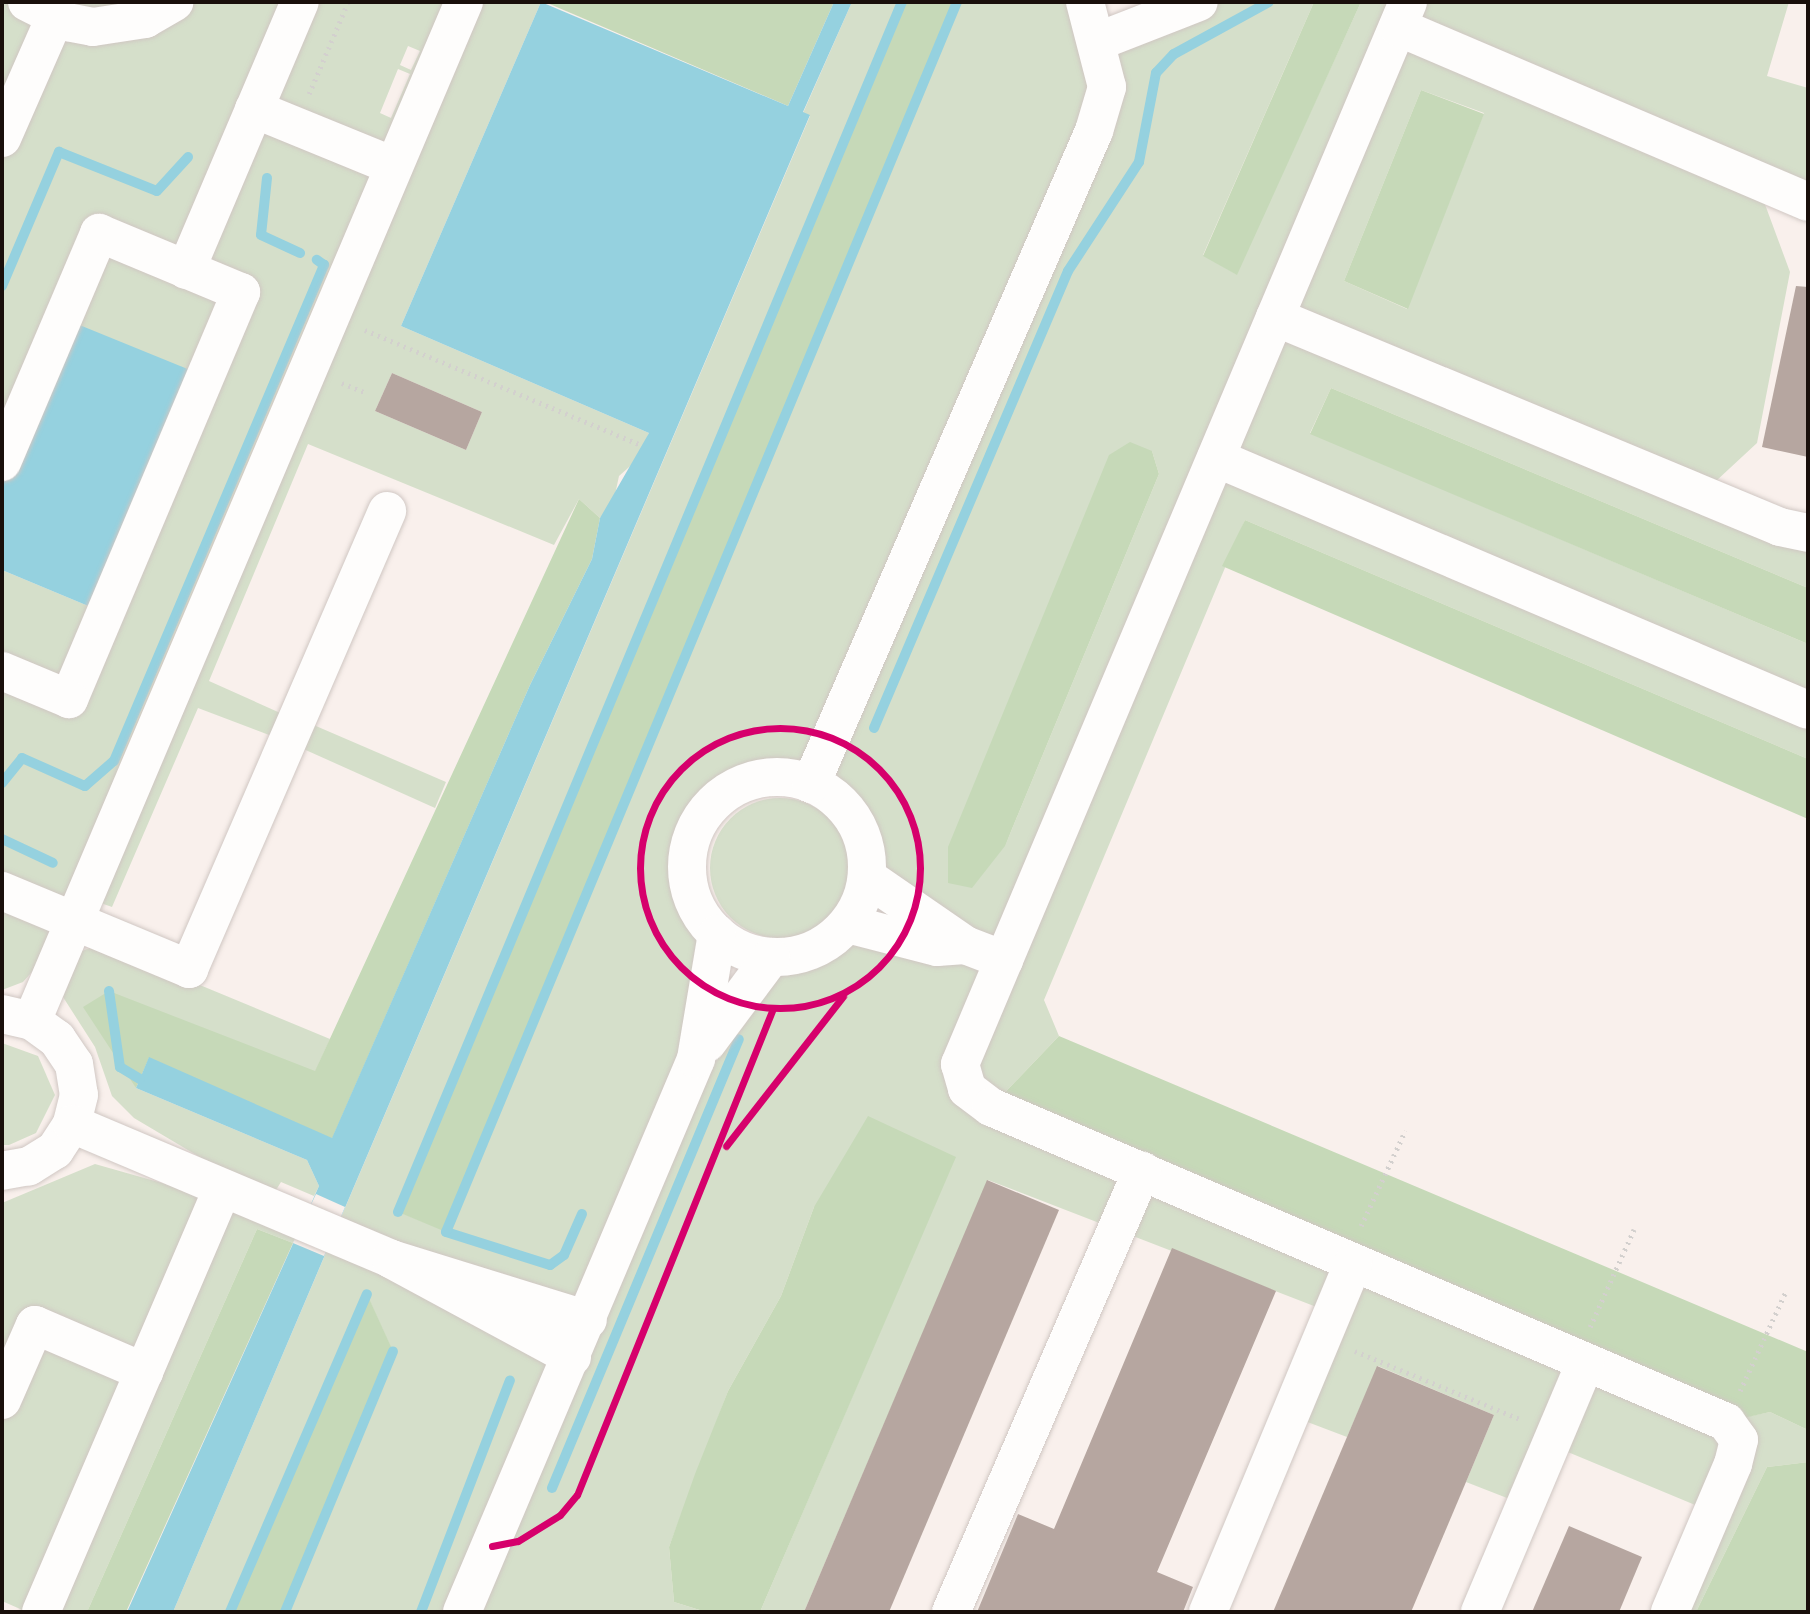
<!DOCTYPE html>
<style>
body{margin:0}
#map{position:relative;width:1810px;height:1614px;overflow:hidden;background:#f9f0ec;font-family:"Source Sans 3",sans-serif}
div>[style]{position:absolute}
.green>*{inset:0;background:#d5dfca}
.round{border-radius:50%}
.forest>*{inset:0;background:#c6d9b8}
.water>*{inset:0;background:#95d1df}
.pier>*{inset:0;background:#f9f0ec}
.stream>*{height:10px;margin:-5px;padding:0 5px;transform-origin:5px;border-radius:5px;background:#95d1df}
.building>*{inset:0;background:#b6a6a0}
.path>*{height:4.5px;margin-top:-2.25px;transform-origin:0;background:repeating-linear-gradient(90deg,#d3d0ce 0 2px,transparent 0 7px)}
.roads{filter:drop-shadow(0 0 2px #d0c7c3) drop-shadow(0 0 2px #d0c7c3)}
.minor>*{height:38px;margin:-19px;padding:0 19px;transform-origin:19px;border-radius:19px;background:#fefdfc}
.minor>.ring{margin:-19px;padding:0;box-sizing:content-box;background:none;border:38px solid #fefdfc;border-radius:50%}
.cycleway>*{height:7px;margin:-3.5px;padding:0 3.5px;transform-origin:3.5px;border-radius:3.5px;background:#d6006c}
.cycleway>.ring{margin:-3.5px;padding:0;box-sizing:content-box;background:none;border:7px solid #d6006c;border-radius:50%}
span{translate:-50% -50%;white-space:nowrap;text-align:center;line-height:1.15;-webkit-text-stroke:7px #fefefe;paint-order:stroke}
.frame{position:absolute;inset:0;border:4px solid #190f0b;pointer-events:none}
</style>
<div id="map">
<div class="green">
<i style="clip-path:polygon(evenodd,2px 2px,541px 2px,401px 326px,649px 433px,637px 460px,619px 476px,613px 504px,600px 518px,579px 499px,554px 545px,308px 444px,209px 681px,287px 716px,277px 738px,198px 708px,112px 907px,95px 901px,23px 982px,2px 990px,2px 570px,117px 618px,2px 428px,2px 2px,408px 46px,420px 51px,411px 70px,400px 65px,408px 46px,2px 2px,398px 69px,410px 74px,391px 118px,380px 113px,398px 69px,2px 2px,392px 373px,482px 412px,466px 450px,375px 411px,392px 373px)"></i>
<i style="clip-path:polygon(evenodd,852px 2px,902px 2px,399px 1212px,446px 1231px,957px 2px,1085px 2px,1099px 41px,1199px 2px,1314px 2px,1203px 255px,1236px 274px,1361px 2px,1789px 2px,1767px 76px,1808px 88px,1808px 202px,1756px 180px,1790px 272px,1757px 443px,1702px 494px,1808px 533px,1808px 588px,1331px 388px,1310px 433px,1808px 644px,1808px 759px,1245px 520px,1044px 1000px,1059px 1036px,991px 1107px,1726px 1421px,1770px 1412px,1808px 1430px,1808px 1462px,1767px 1467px,1696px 1612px,1670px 1612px,1712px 1512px,1551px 1445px,1525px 1505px,1466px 1482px,1494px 1415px,1378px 1366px,1347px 1437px,1289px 1415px,1332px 1313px,988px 1180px,804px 1612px,760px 1612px,955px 1157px,814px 1207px,781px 1296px,728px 1391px,669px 1547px,674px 1602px,706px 1612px,285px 1612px,393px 1352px,367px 1295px,230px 1612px,173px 1612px,810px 116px,803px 113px,852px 2px,1421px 90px,1484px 113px,1407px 309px,1344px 281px,1421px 90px,852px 2px,1152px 451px,1159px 474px,1005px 846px,1152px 451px,852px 2px,768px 777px,801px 779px,830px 793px,853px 816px,866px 846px,868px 878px,937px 947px,848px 924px,823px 945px,771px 957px,696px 1057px,706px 924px,690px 896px,686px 863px,693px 831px,711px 805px,737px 785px,768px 777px)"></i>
<i style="clip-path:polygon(309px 723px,446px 782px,435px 808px,299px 747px)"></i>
<i class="round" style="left:710px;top:798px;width:140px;height:140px"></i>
<i style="clip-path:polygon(92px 947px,108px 947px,330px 1039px,315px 1072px,109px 992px,136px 1088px,307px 1160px,319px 1186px,314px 1196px,281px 1182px,276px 1190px,203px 1159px,134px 1118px,112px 1096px,95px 1047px,63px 997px,82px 951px)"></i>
<i style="clip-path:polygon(2px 1043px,38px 1056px,55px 1095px,36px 1133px,9px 1145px,2px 1145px)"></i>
<i style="clip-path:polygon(95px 1164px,190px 1191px,297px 1235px,293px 1243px,257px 1229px,87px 1612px,27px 1612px,2px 1601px,2px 1203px)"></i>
</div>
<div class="forest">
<i style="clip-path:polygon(545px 2px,834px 2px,788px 106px)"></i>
<i style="clip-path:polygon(902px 2px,957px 2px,446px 1232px,398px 1212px)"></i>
<i style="clip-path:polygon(1314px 2px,1361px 2px,1237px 275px,1203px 256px)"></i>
<i style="clip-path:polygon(1421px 90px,1484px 114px,1408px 309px,1344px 281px)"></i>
<i style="clip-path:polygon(1331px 388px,1808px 588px,1808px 644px,1310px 434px)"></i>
<i style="clip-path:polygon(1130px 442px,1152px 451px,1159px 474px,1005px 846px,972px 888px,948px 883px,948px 847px,1109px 455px)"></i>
<i style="clip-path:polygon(579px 499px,600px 518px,592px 559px,530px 685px,332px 1139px,149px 1058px,136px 1088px,83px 1007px,109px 991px,315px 1071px)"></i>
<i style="clip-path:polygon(1245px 520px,1808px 759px,1808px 819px,1222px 566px)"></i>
<i style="clip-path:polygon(1059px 1036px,1808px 1352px,1808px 1430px,1770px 1412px,1726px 1422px,991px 1107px)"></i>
<i style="clip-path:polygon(868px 1116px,956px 1157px,760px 1612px,706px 1612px,674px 1602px,669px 1547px,695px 1474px,728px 1391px,781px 1296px,814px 1207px)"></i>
<i style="clip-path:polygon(257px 1229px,293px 1243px,126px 1612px,87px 1612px)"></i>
<i style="clip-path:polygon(367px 1294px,393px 1351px,290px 1603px,285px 1612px,230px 1612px)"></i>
<i style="clip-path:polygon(1808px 1462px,1808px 1612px,1696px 1612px,1767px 1467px)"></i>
</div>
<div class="water">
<i style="clip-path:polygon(541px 2px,788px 106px,834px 2px,852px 2px,803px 112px,810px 115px,173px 1612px,127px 1612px,319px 1186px,307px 1160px,136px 1088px,149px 1057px,332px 1138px,530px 685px,592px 559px,600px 518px,649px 433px,401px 326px)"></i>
<i style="clip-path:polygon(50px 313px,217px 381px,117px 618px,2px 570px,2px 428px)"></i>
</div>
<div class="pier">
<i style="clip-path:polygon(316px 1194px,345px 1207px,324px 1256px,293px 1243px)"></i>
</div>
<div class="stream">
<i style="left:267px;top:178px;width:57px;rotate:96deg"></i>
<i style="left:261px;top:235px;width:43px;rotate:24.8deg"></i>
<i style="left:2px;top:286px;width:146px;rotate:-67deg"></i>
<i style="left:59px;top:152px;width:105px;rotate:21.7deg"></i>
<i style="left:157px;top:191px;width:46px;rotate:-47.6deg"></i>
<i style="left:874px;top:728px;width:496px;rotate:-67deg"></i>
<i style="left:1068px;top:271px;width:130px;rotate:-56.9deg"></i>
<i style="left:1139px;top:162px;width:91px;rotate:-79.2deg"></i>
<i style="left:1156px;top:73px;width:26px;rotate:-47deg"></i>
<i style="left:1174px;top:54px;width:108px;rotate:-28.7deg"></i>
<i style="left:2px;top:783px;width:32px;rotate:-51deg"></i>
<i style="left:22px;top:758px;width:69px;rotate:24deg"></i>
<i style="left:85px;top:786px;width:38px;rotate:-41deg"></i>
<i style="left:114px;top:761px;width:539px;rotate:-67.05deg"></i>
<i style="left:324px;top:265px;width:9px;rotate:-144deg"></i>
<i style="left:2px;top:839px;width:56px;rotate:25.2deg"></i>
<i style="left:109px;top:991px;width:77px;rotate:81.8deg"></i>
<i style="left:120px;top:1067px;width:23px;rotate:31deg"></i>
<i style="left:398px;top:1212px;width:1311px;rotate:-67.39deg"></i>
<i style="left:582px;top:1214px;width:45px;rotate:113.7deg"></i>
<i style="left:564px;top:1255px;width:17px;rotate:144deg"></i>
<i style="left:550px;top:1265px;width:109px;rotate:-162.4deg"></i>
<i style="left:446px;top:1232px;width:1332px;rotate:-67.44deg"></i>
<i style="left:552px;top:1488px;width:486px;rotate:-67.4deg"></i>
<i style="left:230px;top:1612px;width:346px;rotate:-66.7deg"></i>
<i style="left:285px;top:1612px;width:282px;rotate:-67.5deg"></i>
<i style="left:421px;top:1612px;width:248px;rotate:-69deg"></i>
</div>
<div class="building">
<i style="clip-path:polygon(1796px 286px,1808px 287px,1808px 457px,1762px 447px)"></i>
<i style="clip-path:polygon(392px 373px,482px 412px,466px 450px,375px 411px)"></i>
<i style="clip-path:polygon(987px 1180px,1059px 1210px,889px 1612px,804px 1612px)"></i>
<i style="clip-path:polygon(1172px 1248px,1276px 1291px,1157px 1572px,1193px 1587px,1183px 1612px,977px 1612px,1018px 1514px,1054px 1529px)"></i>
<i style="clip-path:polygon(1377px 1366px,1494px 1415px,1466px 1482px,1411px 1612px,1273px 1612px)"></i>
<i style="clip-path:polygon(1569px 1526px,1642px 1557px,1619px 1612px,1532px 1612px)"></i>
</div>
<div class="path">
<i style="left:309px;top:94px;width:100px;rotate:-67deg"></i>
<i style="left:365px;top:330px;width:297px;rotate:22.6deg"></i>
<i style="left:342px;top:383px;width:24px;rotate:22deg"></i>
<i style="left:1361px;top:1226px;width:105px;rotate:-65.1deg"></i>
<i style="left:1590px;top:1327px;width:107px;rotate:-65.8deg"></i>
<i style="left:1355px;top:1351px;width:181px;rotate:22.4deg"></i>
<i style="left:1740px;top:1391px;width:108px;rotate:-65.3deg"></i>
</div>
<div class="roads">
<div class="minor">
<i style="left:27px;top:2px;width:45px;rotate:26.6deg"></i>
<i style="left:67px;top:22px;width:26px;rotate:11deg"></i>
<i style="left:93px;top:27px;width:53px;rotate:-8.7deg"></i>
<i style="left:145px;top:19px;width:34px;rotate:-30deg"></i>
<i style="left:1408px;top:2px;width:1153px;rotate:112.87deg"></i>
<i style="left:960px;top:1064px;width:26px;rotate:74deg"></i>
<i style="left:967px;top:1089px;width:30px;rotate:37deg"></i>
<i style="left:991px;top:1107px;width:800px;rotate:23.2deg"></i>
<i style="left:1726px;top:1422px;width:22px;rotate:54deg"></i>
<i style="left:1739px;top:1440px;width:25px;rotate:104deg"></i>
<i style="left:1733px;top:1464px;width:161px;rotate:113.1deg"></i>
<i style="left:1398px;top:27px;width:446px;rotate:23.1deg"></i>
<i style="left:1099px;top:41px;width:107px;rotate:-21.3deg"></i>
<i style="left:254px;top:109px;width:151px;rotate:22.2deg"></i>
<i style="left:2px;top:138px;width:132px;rotate:-66.3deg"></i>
<i style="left:186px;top:270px;width:291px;rotate:-67deg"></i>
<i style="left:1275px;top:317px;width:547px;rotate:22.58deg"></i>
<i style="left:1780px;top:527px;width:29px;rotate:12deg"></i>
<i style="left:1216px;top:458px;width:643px;rotate:23.06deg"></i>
<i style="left:2px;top:462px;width:249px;rotate:-67deg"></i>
<i style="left:99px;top:233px;width:154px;rotate:22.6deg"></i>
<i style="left:241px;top:292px;width:442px;rotate:112.9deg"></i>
<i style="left:69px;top:699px;width:73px;rotate:-157.3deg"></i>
<i class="ring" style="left:687px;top:777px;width:142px;height:142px"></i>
<i style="left:811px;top:784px;width:712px;rotate:-66.57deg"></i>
<i style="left:1094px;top:131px;width:46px;rotate:-73.5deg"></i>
<i style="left:1107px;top:87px;width:88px;rotate:-104.5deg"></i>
<i style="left:868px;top:878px;width:118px;rotate:34.6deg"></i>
<i style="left:965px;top:945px;width:42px;rotate:21deg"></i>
<i style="left:2px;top:891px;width:203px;rotate:22.6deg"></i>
<i style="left:189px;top:969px;width:499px;rotate:-66.6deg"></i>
<i style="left:848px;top:924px;width:92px;rotate:14.5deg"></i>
<i style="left:937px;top:947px;width:28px;rotate:-4deg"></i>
<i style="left:2px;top:1014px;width:31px;rotate:13deg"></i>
<i style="left:32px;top:1021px;width:31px;rotate:36deg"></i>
<i style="left:57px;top:1039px;width:30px;rotate:56deg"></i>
<i style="left:74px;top:1064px;width:31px;rotate:81deg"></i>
<i style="left:79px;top:1095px;width:30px;rotate:104deg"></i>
<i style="left:72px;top:1124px;width:31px;rotate:123deg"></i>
<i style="left:55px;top:1150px;width:31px;rotate:148deg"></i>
<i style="left:29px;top:1166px;width:27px;rotate:170deg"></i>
<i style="left:32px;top:1021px;width:1107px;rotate:-67.03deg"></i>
<i style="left:707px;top:1043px;width:107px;rotate:-53.3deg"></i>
<i style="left:72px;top:1124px;width:346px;rotate:22.9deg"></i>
<i style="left:572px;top:1357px;width:206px;rotate:-151.6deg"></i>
<i style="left:391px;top:1259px;width:206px;rotate:17.2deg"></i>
<i style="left:2px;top:1400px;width:82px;rotate:-66.3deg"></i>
<i style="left:35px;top:1325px;width:119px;rotate:23.3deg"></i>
<i style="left:41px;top:1612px;width:461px;rotate:-66.8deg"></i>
<i style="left:462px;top:1612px;width:600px;rotate:-67.06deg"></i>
<i style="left:696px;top:1059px;width:127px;rotate:-80.5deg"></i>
<i style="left:951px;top:1612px;width:481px;rotate:-66.6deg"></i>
<i style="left:1208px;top:1612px;width:378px;rotate:-67.4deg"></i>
<i style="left:1480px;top:1612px;width:270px;rotate:-67.1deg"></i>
</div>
</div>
<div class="cycleway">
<i class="ring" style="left:640px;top:728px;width:273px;height:273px"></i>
<i style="left:726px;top:1146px;width:190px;rotate:-52deg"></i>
<i style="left:492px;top:1546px;width:26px;rotate:-11deg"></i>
<i style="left:518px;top:1541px;width:49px;rotate:-31.8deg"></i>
<i style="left:560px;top:1515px;width:26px;rotate:-50deg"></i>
<i style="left:577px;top:1495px;width:522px;rotate:-68.06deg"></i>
</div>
<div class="frame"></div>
</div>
